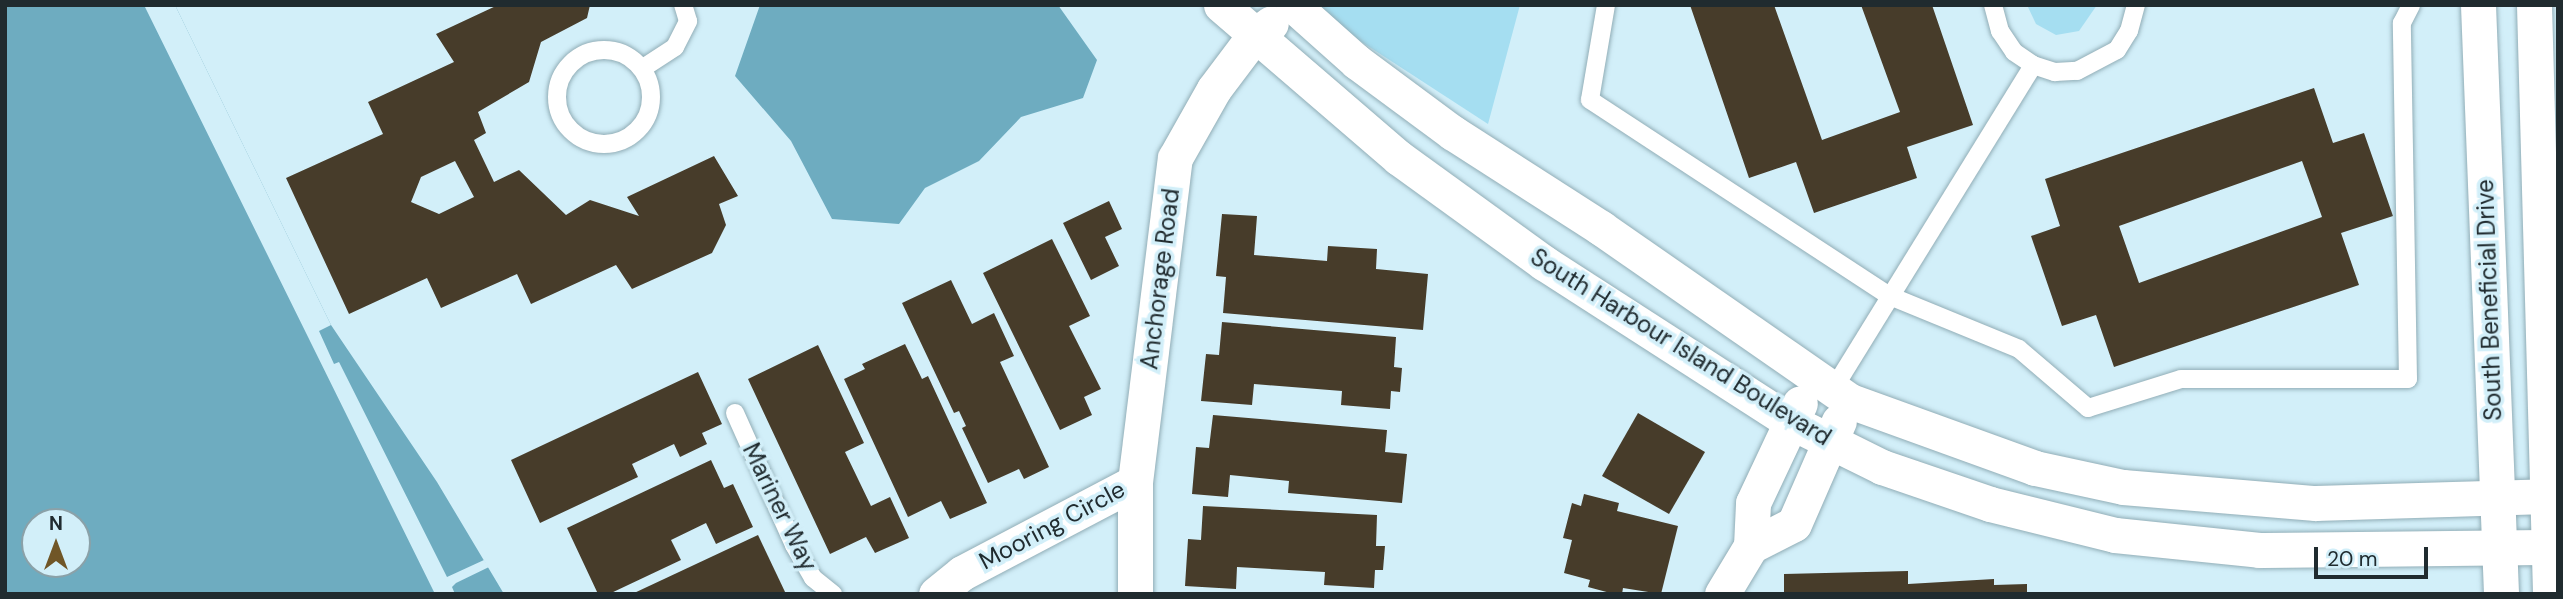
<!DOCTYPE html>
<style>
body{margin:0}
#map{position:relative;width:2563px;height:599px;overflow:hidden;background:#d2eff9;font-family:"DM Sans",sans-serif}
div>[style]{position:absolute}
.green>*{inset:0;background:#a5def1}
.water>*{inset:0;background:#6eacc0}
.pier>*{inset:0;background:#d2eff9}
.building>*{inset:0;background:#473c2a}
.roads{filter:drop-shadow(0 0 2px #91adb6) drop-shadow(0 0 2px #91adb6)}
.service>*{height:18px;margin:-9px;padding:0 9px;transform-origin:9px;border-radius:9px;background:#fff}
.service>.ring{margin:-9px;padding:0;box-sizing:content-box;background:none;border:18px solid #fff;border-radius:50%}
.minor>*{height:35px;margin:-17.5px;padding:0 17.5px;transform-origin:17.5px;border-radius:17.5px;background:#fff}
span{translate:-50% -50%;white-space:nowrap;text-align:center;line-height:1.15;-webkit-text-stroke:7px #d2eff9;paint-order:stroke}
.street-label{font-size:24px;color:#202b2f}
.frame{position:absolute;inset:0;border:7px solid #202b2f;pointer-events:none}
.north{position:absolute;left:21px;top:508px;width:70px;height:70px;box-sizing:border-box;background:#d2eff9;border:2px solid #8ba1a8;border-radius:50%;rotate:0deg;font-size:19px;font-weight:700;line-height:28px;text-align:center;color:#202b2f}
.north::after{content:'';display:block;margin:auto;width:24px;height:32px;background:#705627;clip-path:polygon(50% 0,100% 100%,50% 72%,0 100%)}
.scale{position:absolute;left:2314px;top:547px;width:114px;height:32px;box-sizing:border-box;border:4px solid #202b2f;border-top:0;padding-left:9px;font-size:21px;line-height:24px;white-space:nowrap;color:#202b2f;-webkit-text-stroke:5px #d2eff9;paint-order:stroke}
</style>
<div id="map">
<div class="green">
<i style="clip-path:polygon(1318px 5px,1520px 5px,1488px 124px,1351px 35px)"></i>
<i style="clip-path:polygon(2027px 5px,2097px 5px,2079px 31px,2056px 35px,2036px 24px)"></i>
</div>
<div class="water">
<i style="clip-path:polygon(evenodd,5px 5px,175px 5px,331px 325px,437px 482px,504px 594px,5px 594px,5px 5px,35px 522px,77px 522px,77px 564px,35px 564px,35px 522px)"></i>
<i style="clip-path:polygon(760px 5px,1058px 5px,1097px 60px,1083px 98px,1021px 117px,979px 161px,925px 188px,899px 224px,832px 219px,791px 141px,735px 76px)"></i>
</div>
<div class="pier">
<i style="clip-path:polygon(144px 5px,175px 5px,331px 325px,319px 331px,334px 364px,339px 362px,447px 577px,484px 560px,489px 567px,456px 583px,452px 587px,455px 594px,435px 594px)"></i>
</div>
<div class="building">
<i style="clip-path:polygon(evenodd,498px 5px,590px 5px,587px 18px,541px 42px,529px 82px,478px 112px,486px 133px,474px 140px,494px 182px,519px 170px,566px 215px,590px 200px,639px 216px,627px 197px,714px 156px,738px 196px,719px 204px,726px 225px,712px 253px,632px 289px,616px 265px,531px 304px,517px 274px,441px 308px,427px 278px,349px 314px,286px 178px,383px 134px,368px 102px,454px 62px,436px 34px,498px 5px,455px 161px,474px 197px,439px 214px,411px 202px,421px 177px,455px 161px)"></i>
<i style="clip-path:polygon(1690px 5px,1774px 5px,1822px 140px,1900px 112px,1861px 5px,1932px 5px,1973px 125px,1907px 147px,1917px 178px,1814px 213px,1796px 162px,1749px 178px)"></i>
<i style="clip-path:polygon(evenodd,2314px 88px,2333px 143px,2364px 133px,2393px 216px,2341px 233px,2359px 285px,2114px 367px,2096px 315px,2062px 326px,2031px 236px,2060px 226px,2045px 179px,2314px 88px,2302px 161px,2322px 217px,2139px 283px,2119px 226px,2302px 161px)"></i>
<i style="clip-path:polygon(1109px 201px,1122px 229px,1105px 237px,1119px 266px,1091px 280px,1063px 223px)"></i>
<i style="clip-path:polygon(1222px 214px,1257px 216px,1254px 255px,1327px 261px,1328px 246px,1377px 249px,1376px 269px,1428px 274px,1423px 330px,1223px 313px,1226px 277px,1216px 276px)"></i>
<i style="clip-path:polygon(1052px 239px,1090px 316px,1069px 326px,1101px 389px,1084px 397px,1092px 415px,1060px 430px,983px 273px)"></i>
<i style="clip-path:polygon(951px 280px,972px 324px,994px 313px,1014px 356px,1000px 362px,1049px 467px,1024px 479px,1019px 469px,988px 483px,962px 428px,966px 426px,959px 411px,954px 413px,902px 303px)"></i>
<i style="clip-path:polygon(1222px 322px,1396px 337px,1394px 367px,1402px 368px,1400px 392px,1391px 391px,1390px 409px,1341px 405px,1342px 391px,1254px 384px,1252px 405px,1201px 401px,1206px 354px,1219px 355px)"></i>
<i style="clip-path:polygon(905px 344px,922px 379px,928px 376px,987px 503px,950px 519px,941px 501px,908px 517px,844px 379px,865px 369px,862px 364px)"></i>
<i style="clip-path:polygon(818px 345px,864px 443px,845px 452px,871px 506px,890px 497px,909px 538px,875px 553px,866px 537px,830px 554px,748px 379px)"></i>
<i style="clip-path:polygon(698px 372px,722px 424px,702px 433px,707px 444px,680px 457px,674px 444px,632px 464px,638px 477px,540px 523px,511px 460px)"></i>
<i style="clip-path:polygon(1638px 413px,1705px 452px,1669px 514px,1602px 476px)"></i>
<i style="clip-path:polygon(1213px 415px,1387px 430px,1385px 452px,1407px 454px,1402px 503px,1288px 493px,1289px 481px,1230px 475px,1228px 497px,1192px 494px,1196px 447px,1209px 448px)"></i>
<i style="clip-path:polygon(711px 460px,724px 488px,733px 484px,753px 527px,716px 544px,706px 523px,671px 540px,681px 560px,609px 594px,598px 594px,567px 528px)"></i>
<i style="clip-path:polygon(1584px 494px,1619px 503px,1617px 511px,1678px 526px,1661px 594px,1623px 588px,1622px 594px,1614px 594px,1588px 587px,1590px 580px,1564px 573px,1572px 540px,1563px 538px,1572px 503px,1581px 506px)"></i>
<i style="clip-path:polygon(1203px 506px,1377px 515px,1376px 546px,1385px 546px,1383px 570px,1375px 570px,1374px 588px,1324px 585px,1325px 572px,1237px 567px,1236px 589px,1185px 586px,1188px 539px,1201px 540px)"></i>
<i style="clip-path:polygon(758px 535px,786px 594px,632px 594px)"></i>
<i style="clip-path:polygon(1908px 571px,1908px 584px,1994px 579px,1994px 585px,2027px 584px,2027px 594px,1784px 594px,1784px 574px)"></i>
</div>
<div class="roads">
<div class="service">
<i style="left:1606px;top:5px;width:96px;rotate:99.6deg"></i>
<i style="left:1590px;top:100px;width:358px;rotate:33.2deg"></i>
<i style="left:1890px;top:296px;width:139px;rotate:22.3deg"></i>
<i style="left:2019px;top:349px;width:91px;rotate:40.5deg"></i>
<i style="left:2088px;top:408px;width:97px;rotate:-17.3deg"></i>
<i style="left:2181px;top:379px;width:227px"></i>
<i style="left:2408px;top:379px;width:356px;rotate:-91deg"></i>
<i style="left:2402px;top:23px;width:20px;rotate:-63deg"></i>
<i style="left:1993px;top:5px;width:27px;rotate:75deg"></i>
<i style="left:2000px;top:31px;width:25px;rotate:56deg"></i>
<i style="left:2014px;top:52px;width:23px;rotate:34deg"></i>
<i style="left:2033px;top:65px;width:23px;rotate:18deg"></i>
<i style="left:2055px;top:72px;width:22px;rotate:-3deg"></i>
<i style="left:2077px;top:71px;width:45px;rotate:-27.7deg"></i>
<i style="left:2117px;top:50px;width:22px;rotate:-58deg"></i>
<i style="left:2129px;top:31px;width:27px;rotate:-75deg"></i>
<i class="ring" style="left:557px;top:50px;width:76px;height:76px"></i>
<i style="left:643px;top:68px;width:38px;rotate:-33deg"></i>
<i style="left:675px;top:47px;width:29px;rotate:-63deg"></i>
<i style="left:688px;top:21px;width:17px;rotate:-107deg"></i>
<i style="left:1832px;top:391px;width:383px;rotate:-58.3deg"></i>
<i style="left:735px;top:413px;width:145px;rotate:65.9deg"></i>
<i style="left:794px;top:545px;width:38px;rotate:60deg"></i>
<i style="left:813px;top:578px;width:26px;rotate:39deg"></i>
</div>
<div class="minor">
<i style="left:1221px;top:5px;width:235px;rotate:40.7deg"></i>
<i style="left:1399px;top:158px;width:179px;rotate:35.9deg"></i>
<i style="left:1544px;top:263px;width:292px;rotate:32.8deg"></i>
<i style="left:1789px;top:421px;width:104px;rotate:26.3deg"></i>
<i style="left:1882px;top:467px;width:114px;rotate:18.9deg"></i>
<i style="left:1990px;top:504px;width:129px;rotate:13.9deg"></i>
<i style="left:2115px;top:535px;width:145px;rotate:5.9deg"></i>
<i style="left:2259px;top:550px;width:289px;rotate:-0.6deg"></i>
<i style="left:1293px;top:5px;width:86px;rotate:41.7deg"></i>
<i style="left:1357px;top:62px;width:119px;rotate:36.5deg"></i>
<i style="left:1453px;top:133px;width:176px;rotate:32.7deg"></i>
<i style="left:1601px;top:228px;width:303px;rotate:34.8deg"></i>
<i style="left:1850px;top:401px;width:197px;rotate:19.9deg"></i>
<i style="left:2035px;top:468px;width:90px;rotate:12.2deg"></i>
<i style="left:2123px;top:487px;width:193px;rotate:4.8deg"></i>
<i style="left:2315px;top:503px;width:232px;rotate:-1.7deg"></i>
<i style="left:2478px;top:5px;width:589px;rotate:87.76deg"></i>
<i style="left:2534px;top:5px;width:589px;rotate:88.44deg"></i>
<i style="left:1751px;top:546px;width:43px;rotate:-87.3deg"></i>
<i style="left:1753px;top:503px;width:110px;rotate:-64.8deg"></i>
<i style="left:936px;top:594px;width:33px;rotate:-39deg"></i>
<i style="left:962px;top:573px;width:195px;rotate:-27.7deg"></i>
<i style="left:1135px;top:594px;width:112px;rotate:-90deg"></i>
<i style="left:1135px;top:482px;width:326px;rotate:-83deg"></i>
<i style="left:1175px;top:158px;width:79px;rotate:-60.5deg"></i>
<i style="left:1214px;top:89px;width:66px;rotate:-53deg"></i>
<i style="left:1254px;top:36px;width:21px;rotate:-37deg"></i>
<i style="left:1722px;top:594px;width:56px;rotate:-58.9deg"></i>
<i style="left:1751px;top:546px;width:48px;rotate:-27.1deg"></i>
<i style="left:1794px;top:524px;width:112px;rotate:-66.4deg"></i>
</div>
</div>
<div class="street-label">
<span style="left:1160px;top:279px;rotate:-83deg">Anchorage Road</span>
<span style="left:2489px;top:300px;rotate:-92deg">South Beneficial Drive</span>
<span style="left:1681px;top:347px;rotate:32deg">South Harbour Island Boulevard</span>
<span style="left:780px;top:507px;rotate:64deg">Mariner Way</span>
<span style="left:1052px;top:525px;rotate:-28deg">Mooring Circle</span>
</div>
<div class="frame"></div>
<div class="north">N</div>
<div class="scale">20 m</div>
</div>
